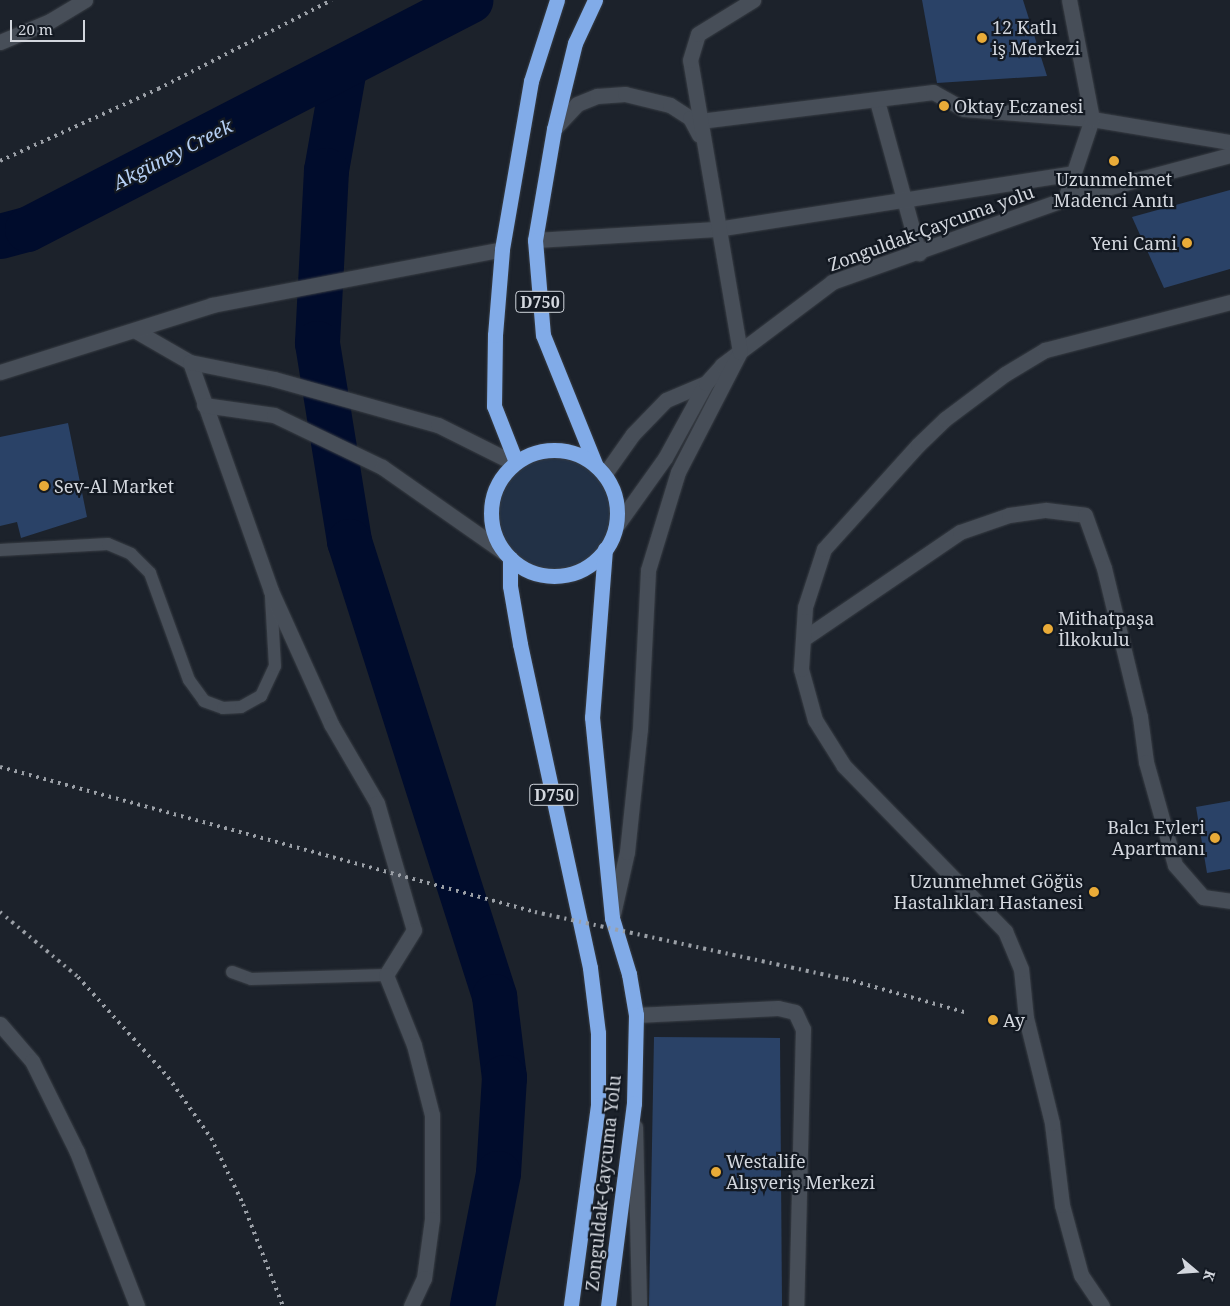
<!DOCTYPE html>
<meta charset="utf-8">
<style>
body{margin:0}
#map{position:relative;width:1230px;height:1306px;overflow:hidden;background:#1c222b;font-family:"Noto Serif",serif}
div>[style]{position:absolute}
.green>*{inset:0;background:#223146}
.round{border-radius:50%}
.river>*{height:45px;margin:-22.5px;padding:0 22.5px;transform-origin:22.5px;border-radius:22.5px;background:#000c2c}
.building>*{inset:0;background:#2a4267}
.roads{filter:drop-shadow(0 0 1px #383d44) drop-shadow(0 0 1px #383d44)}
.lane>*{height:12px;margin:-6px;padding:0 6px;transform-origin:6px;border-radius:6px;background:#474e58}
.street>*{height:15px;margin:-7.5px;padding:0 7.5px;transform-origin:7.5px;border-radius:7.5px;background:#474e58}
.secondary>*{height:15px;margin:-7.5px;padding:0 7.5px;transform-origin:7.5px;border-radius:7.5px;background:#474e58}
.highway>*{height:15px;margin:-7.5px;padding:0 7.5px;transform-origin:7.5px;border-radius:7.5px;background:#81abe8}
.highway>.ring{margin:-7.5px;padding:0;box-sizing:content-box;background:none;border:15px solid #81abe8;border-radius:50%}
.rail>*{height:4px;margin-top:-2px;transform-origin:0;background:repeating-linear-gradient(90deg,#9ba0a7 0 2.5px,transparent 0 7.5px)}
.dots>*{width:14px;height:14px;translate:-50% -50%;box-sizing:border-box;border:2px solid #131922;border-radius:50%}
span{translate:-50% -50%;white-space:nowrap;text-align:center;line-height:1.15;-webkit-text-stroke:4.5px #131922;paint-order:stroke}
.shield-label span{padding:1px 4px;background:#131922;border:1px solid;border-radius:4px;-webkit-text-stroke-width:0}
.shield-label{font-size:16px;color:#d3d7de;font-weight:700}
.poi-label{font-size:18px;color:#d3d7de}
.left{translate:0 -50%;text-align:left}
.right{translate:-100% -50%;text-align:right}
.street-label{font-size:18px;color:#d3d7de}
.water-label{font-size:19px;color:#b6d0f5;font-style:italic}
.north{position:absolute;left:1170px;top:1246px;width:50px;height:50px;-webkit-text-stroke:4px #131922;paint-order:stroke;rotate:108deg;font-size:14px;font-weight:700;line-height:20px;text-align:center;color:#d3d7de}
.north::after{content:'';display:block;margin:auto;width:18px;height:22px;background:#d3d7de;clip-path:polygon(50% 0,100% 100%,50% 72%,0 100%)}
.scale{position:absolute;left:10px;top:20px;width:75px;height:22px;box-sizing:border-box;border:2px solid #d3d7de;border-top:0;padding-left:6px;font-size:15px;line-height:18px;white-space:nowrap;color:#d3d7de;-webkit-text-stroke:4px #131922;paint-order:stroke}
</style>
<div id="map">
<div class="green">
<i class="round" style="left:498px;top:456px;width:114px;height:114px"></i>
</div>
<div class="river">
<i style="left:344px;top:68px;width:104px;rotate:100deg"></i>
<i style="left:326px;top:170px;width:173px;rotate:93deg"></i>
<i style="left:317px;top:343px;width:201px;rotate:80.8deg"></i>
<i style="left:349px;top:541px;width:478px;rotate:72.3deg"></i>
<i style="left:494px;top:996px;width:82px;rotate:83deg"></i>
<i style="left:504px;top:1077px;width:96px;rotate:93.6deg"></i>
<i style="left:498px;top:1173px;width:136px;rotate:101.1deg"></i>
<i style="left:0;top:236px;width:28px;rotate:-15deg"></i>
<i style="left:27px;top:229px;width:499px;rotate:-27.3deg"></i>
</div>
<div class="building">
<i style="clip-path:polygon(922px 0,1023px 0,1047px 76px,937px 83px)"></i>
<i style="clip-path:polygon(1230px 190px,1230px 269px,1164px 288px,1132px 217px)"></i>
<i style="clip-path:polygon(68px 423px,87px 517px,21px 538px,17px 522px,0 526px,0 437px)"></i>
<i style="clip-path:polygon(1230px 801px,1230px 869px,1207px 873px,1196px 807px)"></i>
<i style="clip-path:polygon(654px 1037px,780px 1038px,782px 1306px,649px 1306px)"></i>
</div>
<div class="roads">
<div class="lane">
<i style="left:0;top:550px;width:108px;rotate:-3.2deg"></i>
<i style="left:108px;top:544px;width:25px;rotate:23deg"></i>
<i style="left:131px;top:554px;width:27px;rotate:45deg"></i>
<i style="left:150px;top:573px;width:114px;rotate:70deg"></i>
<i style="left:189px;top:680px;width:26px;rotate:54deg"></i>
<i style="left:204px;top:701px;width:20px;rotate:20deg"></i>
<i style="left:223px;top:708px;width:18px;rotate:-3deg"></i>
<i style="left:241px;top:707px;width:23px;rotate:-29deg"></i>
<i style="left:261px;top:696px;width:33px;rotate:-65deg"></i>
<i style="left:275px;top:666px;width:70px;rotate:-93.3deg"></i>
<i style="left:232px;top:972px;width:20px;rotate:20deg"></i>
<i style="left:251px;top:979px;width:135px;rotate:-1.7deg"></i>
</div>
<div class="street">
<i style="left:0;top:42px;width:54px;rotate:-22.8deg"></i>
<i style="left:50px;top:21px;width:41px;rotate:-31deg"></i>
<i style="left:877px;top:101px;width:158px;rotate:74.6deg"></i>
<i style="left:700px;top:121px;width:235px;rotate:-7.1deg"></i>
<i style="left:933px;top:92px;width:35px;rotate:29deg"></i>
<i style="left:964px;top:109px;width:128px;rotate:4.5deg"></i>
<i style="left:554px;top:129px;width:34px;rotate:-47deg"></i>
<i style="left:577px;top:104px;width:22px;rotate:-22deg"></i>
<i style="left:597px;top:96px;width:28px;rotate:-4deg"></i>
<i style="left:625px;top:94px;width:46px;rotate:13.7deg"></i>
<i style="left:670px;top:105px;width:24px;rotate:33deg"></i>
<i style="left:690px;top:118px;width:19px;rotate:62deg"></i>
<i style="left:535px;top:240px;width:182px;rotate:-3.5deg"></i>
<i style="left:717px;top:229px;width:361px;rotate:-8.9deg"></i>
<i style="left:136px;top:331px;width:62px;rotate:29.9deg"></i>
<i style="left:190px;top:362px;width:243px;rotate:70.5deg"></i>
<i style="left:271px;top:591px;width:146px;rotate:65.7deg"></i>
<i style="left:331px;top:724px;width:91px;rotate:59.8deg"></i>
<i style="left:377px;top:803px;width:132px;rotate:73.8deg"></i>
<i style="left:414px;top:930px;width:53px;rotate:121.9deg"></i>
<i style="left:386px;top:975px;width:75px;rotate:68.2deg"></i>
<i style="left:414px;top:1045px;width:72px;rotate:75.6deg"></i>
<i style="left:432px;top:1115px;width:104px;rotate:90deg"></i>
<i style="left:432px;top:1219px;width:60px;rotate:97.7deg"></i>
<i style="left:424px;top:1278px;width:31px;rotate:115deg"></i>
<i style="left:190px;top:362px;width:86px;rotate:11.4deg"></i>
<i style="left:274px;top:379px;width:170px;rotate:15.7deg"></i>
<i style="left:438px;top:425px;width:85px;rotate:26.6deg"></i>
<i style="left:204px;top:405px;width:71px;rotate:8.1deg"></i>
<i style="left:274px;top:415px;width:120px;rotate:25.7deg"></i>
<i style="left:382px;top:467px;width:150px;rotate:35deg"></i>
<i style="left:803px;top:639px;width:190px;rotate:-34.3deg"></i>
<i style="left:960px;top:532px;width:52px;rotate:-19.1deg"></i>
<i style="left:1009px;top:515px;width:37px;rotate:-8deg"></i>
<i style="left:1046px;top:510px;width:39px;rotate:7deg"></i>
<i style="left:1085px;top:515px;width:56px;rotate:70.3deg"></i>
<i style="left:1104px;top:568px;width:153px;rotate:76.4deg"></i>
<i style="left:1140px;top:717px;width:45px;rotate:82.4deg"></i>
<i style="left:1146px;top:762px;width:107px;rotate:74.3deg"></i>
<i style="left:1175px;top:865px;width:43px;rotate:48.8deg"></i>
<i style="left:1203px;top:897px;width:27px;rotate:8deg"></i>
<i style="left:636px;top:1015px;width:142px;rotate:-2.8deg"></i>
<i style="left:778px;top:1008px;width:17px;rotate:13deg"></i>
<i style="left:795px;top:1012px;width:19px;rotate:65deg"></i>
<i style="left:803px;top:1029px;width:277px;rotate:91.4deg"></i>
<i style="left:0;top:1024px;width:49px;rotate:49.1deg"></i>
<i style="left:32px;top:1061px;width:102px;rotate:63.7deg"></i>
<i style="left:77px;top:1152px;width:165px;rotate:68.7deg"></i>
<i style="left:635px;top:1127px;width:179px;rotate:88.7deg"></i>
<i style="left:1102px;top:1306px;width:37px;rotate:-124deg"></i>
<i style="left:1081px;top:1275px;width:73px;rotate:-105.2deg"></i>
<i style="left:1062px;top:1205px;width:83px;rotate:-97deg"></i>
<i style="left:1052px;top:1123px;width:108px;rotate:-103.9deg"></i>
<i style="left:1026px;top:1018px;width:49px;rotate:-95.8deg"></i>
<i style="left:1021px;top:969px;width:41px;rotate:-112.8deg"></i>
<i style="left:1005px;top:931px;width:231px;rotate:-134.3deg"></i>
<i style="left:844px;top:766px;width:54px;rotate:-122.2deg"></i>
<i style="left:815px;top:720px;width:53px;rotate:-105.4deg"></i>
<i style="left:801px;top:669px;width:62px;rotate:-86.3deg"></i>
<i style="left:805px;top:607px;width:61px;rotate:-71.9deg"></i>
<i style="left:824px;top:549px;width:140px;rotate:-47.9deg"></i>
<i style="left:918px;top:445px;width:37px;rotate:-44deg"></i>
<i style="left:945px;top:419px;width:75px;rotate:-36.9deg"></i>
<i style="left:1005px;top:374px;width:47px;rotate:-31deg"></i>
<i style="left:1045px;top:350px;width:191px;rotate:-14.5deg"></i>
</div>
<div class="secondary">
<i style="left:1092px;top:119px;width:140px;rotate:9.5deg"></i>
<i style="left:1065px;top:199px;width:84px;rotate:-71.4deg"></i>
<i style="left:1092px;top:119px;width:121px;rotate:-100.9deg"></i>
<i style="left:0;top:372px;width:222px;rotate:-17.5deg"></i>
<i style="left:212px;top:305px;width:295px;rotate:-10.9deg"></i>
<i style="left:604px;top:475px;width:50px;rotate:-54.7deg"></i>
<i style="left:633px;top:434px;width:47px;rotate:-45.9deg"></i>
<i style="left:666px;top:400px;width:43px;rotate:-23deg"></i>
<i style="left:615px;top:528px;width:86px;rotate:-54.5deg"></i>
<i style="left:665px;top:458px;width:85px;rotate:-61.3deg"></i>
<i style="left:706px;top:383px;width:24px;rotate:-48deg"></i>
<i style="left:722px;top:365px;width:138px;rotate:-37deg"></i>
<i style="left:832px;top:282px;width:247px;rotate:-19.6deg"></i>
<i style="left:1065px;top:199px;width:171px;rotate:-14.9deg"></i>
<i style="left:613px;top:914px;width:64px;rotate:-77.3deg"></i>
<i style="left:627px;top:852px;width:124px;rotate:-84deg"></i>
<i style="left:640px;top:729px;width:159px;rotate:-87.1deg"></i>
<i style="left:648px;top:570px;width:102px;rotate:-73deg"></i>
<i style="left:678px;top:472px;width:135px;rotate:-62.7deg"></i>
<i style="left:740px;top:352px;width:296px;rotate:-99.7deg"></i>
<i style="left:690px;top:60px;width:27px;rotate:-73deg"></i>
<i style="left:698px;top:34px;width:65px;rotate:-31.7deg"></i>
</div>
<div class="highway">
<i style="left:595px;top:0;width:47px;rotate:114.9deg"></i>
<i style="left:575px;top:43px;width:89px;rotate:103.7deg"></i>
<i style="left:554px;top:129px;width:113px;rotate:99.7deg"></i>
<i style="left:535px;top:240px;width:95px;rotate:85.2deg"></i>
<i style="left:543px;top:335px;width:141px;rotate:68deg"></i>
<i class="ring" style="left:491px;top:450px;width:111px;height:111px"></i>
<i style="left:516px;top:462px;width:60px;rotate:-111.4deg"></i>
<i style="left:494px;top:406px;width:71px;rotate:-89.2deg"></i>
<i style="left:495px;top:335px;width:86px;rotate:-85.3deg"></i>
<i style="left:502px;top:249px;width:170px;rotate:-80.2deg"></i>
<i style="left:531px;top:81px;width:85px;rotate:-72.2deg"></i>
<i style="left:605px;top:549px;width:169px;rotate:94.4deg"></i>
<i style="left:592px;top:717px;width:202px;rotate:84.3deg"></i>
<i style="left:612px;top:918px;width:59px;rotate:73.1deg"></i>
<i style="left:629px;top:974px;width:42px;rotate:80.3deg"></i>
<i style="left:636px;top:1015px;width:88px;rotate:91.3deg"></i>
<i style="left:634px;top:1103px;width:205px;rotate:97.3deg"></i>
<i style="left:510px;top:558px;width:28px;rotate:90deg"></i>
<i style="left:510px;top:586px;width:59px;rotate:80.2deg"></i>
<i style="left:520px;top:644px;width:331px;rotate:77.8deg"></i>
<i style="left:590px;top:968px;width:65px;rotate:83deg"></i>
<i style="left:598px;top:1033px;width:72px;rotate:90deg"></i>
<i style="left:598px;top:1105px;width:203px;rotate:97.7deg"></i>
</div>
</div>
<div class="rail">
<i style="left:0;top:161px;width:174px;rotate:-24.5deg"></i>
<i style="left:158px;top:89px;width:195px;rotate:-27.1deg"></i>
<i style="left:0;top:767px;width:554px;rotate:15.16deg"></i>
<i style="left:535px;top:912px;width:318px;rotate:12.2deg"></i>
<i style="left:846px;top:979px;width:123px;rotate:15.6deg"></i>
<i style="left:0;top:912px;width:102px;rotate:39.8deg"></i>
<i style="left:78px;top:977px;width:135px;rotate:48deg"></i>
<i style="left:168px;top:1077px;width:75px;rotate:54.8deg"></i>
<i style="left:211px;top:1138px;width:73px;rotate:64.1deg"></i>
<i style="left:243px;top:1204px;width:110px;rotate:68.6deg"></i>
</div>
<div class="dots">
<i style="left:982px;top:38px;background:#e9ab38"></i>
<i style="left:944px;top:106px;background:#e9ab38"></i>
<i style="left:1114px;top:161px;background:#e9ab38"></i>
<i style="left:1187px;top:243px;background:#e9ab38"></i>
<i style="left:44px;top:486px;background:#e9ab38"></i>
<i style="left:1048px;top:629px;background:#e9ab38"></i>
<i style="left:1215px;top:838px;background:#e9ab38"></i>
<i style="left:1094px;top:892px;background:#e9ab38"></i>
<i style="left:993px;top:1020px;background:#e9ab38"></i>
<i style="left:716px;top:1172px;background:#e9ab38"></i>
</div>
<div class="shield-label">
<span style="left:540px;top:302px">D750</span>
<span style="left:554px;top:795px">D750</span>
</div>
<div class="poi-label">
<span class="left" style="left:992px;top:38px">12 Katlı<br>iş Merkezi</span>
<span class="left" style="left:954px;top:106px">Oktay Eczanesi</span>
<span style="left:1114px;top:190px">Uzunmehmet<br>Madenci Anıtı</span>
<span class="right" style="left:1177px;top:243px">Yeni Cami</span>
<span class="left" style="left:54px;top:486px">Sev-Al Market</span>
<span class="left" style="left:1058px;top:629px">Mithatpaşa<br>İlkokulu</span>
<span class="right" style="left:1205px;top:838px">Balcı Evleri<br>Apartmanı</span>
<span class="right" style="left:1083px;top:892px">Uzunmehmet Göğüs<br>Hastalıkları Hastanesi</span>
<span class="left" style="left:1003px;top:1020px">Ay</span>
<span class="left" style="left:726px;top:1172px">Westalife<br>Alışveriş Merkezi</span>
</div>
<div class="street-label">
<span style="left:931px;top:228px;rotate:-20deg">Zonguldak-Çaycuma yolu</span>
<span style="left:603px;top:1183px;rotate:-84deg">Zonguldak-Çaycuma Yolu</span>
</div>
<div class="water-label">
<span style="left:173px;top:155px;rotate:-27deg">Akgüney Creek</span>
</div>
<div class="north">K</div>
<div class="scale">20 m</div>
</div>
